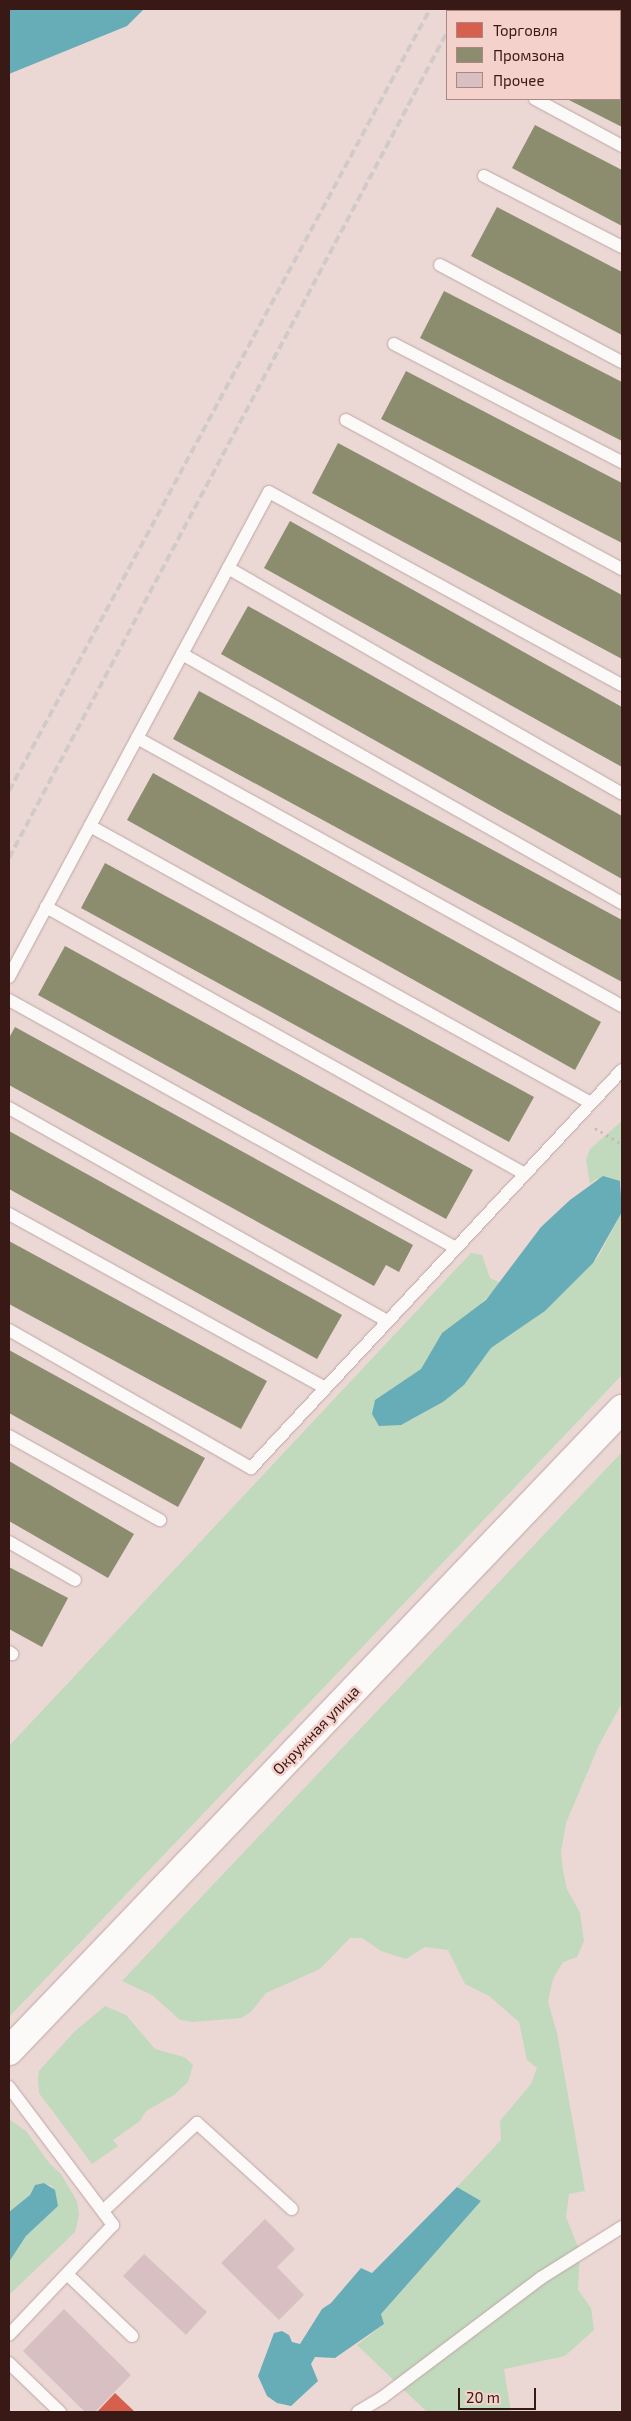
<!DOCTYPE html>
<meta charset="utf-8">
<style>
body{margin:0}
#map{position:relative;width:631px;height:2421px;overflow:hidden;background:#ebd8d5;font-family:"Exo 2",sans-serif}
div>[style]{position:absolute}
.green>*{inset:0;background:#c1d9bc}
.water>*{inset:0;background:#67adb7}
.shops>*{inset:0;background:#d6604d}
.industry>*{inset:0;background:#8c8c6e}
.building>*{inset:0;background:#d8bfc1}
.path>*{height:3px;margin-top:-1.5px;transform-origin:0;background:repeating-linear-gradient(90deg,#c5bbb9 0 2.5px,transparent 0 6.5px)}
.roads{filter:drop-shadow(0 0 1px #bea6a3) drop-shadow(0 0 1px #bea6a3)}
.service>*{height:12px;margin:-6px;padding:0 6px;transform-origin:6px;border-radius:6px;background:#fcf9f9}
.secondary>*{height:28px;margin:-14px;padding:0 14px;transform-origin:14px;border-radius:14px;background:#fcf9f9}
.rail>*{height:4px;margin-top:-2px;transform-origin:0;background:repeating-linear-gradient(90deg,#d1cac9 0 8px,transparent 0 12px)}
span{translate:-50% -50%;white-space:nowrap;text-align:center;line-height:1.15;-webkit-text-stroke:5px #f5d1cb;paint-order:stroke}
.street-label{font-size:15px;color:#391915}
.frame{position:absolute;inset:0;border:10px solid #391915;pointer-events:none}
.legend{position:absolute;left:446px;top:10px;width:175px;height:90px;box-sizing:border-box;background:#f5d1cb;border:1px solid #aa8782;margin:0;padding:6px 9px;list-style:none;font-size:15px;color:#391915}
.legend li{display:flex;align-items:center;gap:10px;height:25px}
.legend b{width:25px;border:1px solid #aa8782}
.scale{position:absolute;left:458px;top:2388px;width:78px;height:22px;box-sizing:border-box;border:2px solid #391915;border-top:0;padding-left:6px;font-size:15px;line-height:18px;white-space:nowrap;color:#391915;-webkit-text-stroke:4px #f5d1cb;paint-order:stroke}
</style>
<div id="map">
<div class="green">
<i style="clip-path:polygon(622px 1121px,622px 1187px,620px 1181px,596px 1179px,590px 1184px,586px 1160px,590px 1149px)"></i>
<i style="clip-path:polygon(622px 1212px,622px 1375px,9px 2017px,9px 1746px,471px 1253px,482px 1255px,490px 1278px,501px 1283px,480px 1305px,442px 1333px,421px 1369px,375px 1400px,409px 1421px,443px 1402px,464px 1384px,491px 1348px,545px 1311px,563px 1293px,598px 1257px)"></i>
<i style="clip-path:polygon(622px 1452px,622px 1703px,599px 1745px,566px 1823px,561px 1852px,563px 1871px,567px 1889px,580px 1913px,584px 1941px,577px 1957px,563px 1962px,553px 1979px,548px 2002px,557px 2033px,585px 2191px,569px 2194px,566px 2217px,580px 2252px,578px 2290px,591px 2308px,594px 2330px,565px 2356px,504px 2369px,511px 2412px,427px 2412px,357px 2345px,384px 2324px,381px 2314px,481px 2201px,457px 2187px,501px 2140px,500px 2121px,531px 2084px,537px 2068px,527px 2060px,519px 2022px,489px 1996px,465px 1984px,448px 1950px,425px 1947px,406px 1959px,381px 1951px,362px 1938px,350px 1938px,320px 1969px,266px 1993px,251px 2012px,241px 2018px,193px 2022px,180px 2020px,152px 1995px,122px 1981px)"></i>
<i style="clip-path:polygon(105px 2006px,126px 2015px,155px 2049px,184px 2057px,193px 2065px,188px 2082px,174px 2095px,146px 2111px,140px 2121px,113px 2140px,118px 2146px,92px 2164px,39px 2093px,38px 2078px,39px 2071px,74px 2032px)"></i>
<i style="clip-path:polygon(9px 2119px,26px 2131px,50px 2164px,61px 2174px,77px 2201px,79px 2215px,75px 2232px,9px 2295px,9px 2262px,26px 2236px,58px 2206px,52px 2186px,44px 2183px,35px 2185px,30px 2195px,9px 2212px)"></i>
</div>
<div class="water">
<i style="clip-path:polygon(9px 9px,144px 9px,127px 26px,9px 74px)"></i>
<i style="clip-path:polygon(603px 1176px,620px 1181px,622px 1212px,593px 1263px,545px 1311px,491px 1348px,464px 1385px,443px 1402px,401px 1425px,379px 1426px,372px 1414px,375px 1400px,421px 1369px,442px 1333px,486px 1300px,541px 1227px,570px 1200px)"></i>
<i style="clip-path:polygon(44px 2183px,55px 2190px,58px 2206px,26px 2236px,9px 2262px,9px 2212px,30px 2195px,35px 2185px)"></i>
<i style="clip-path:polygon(457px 2187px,481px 2201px,381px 2314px,384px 2324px,335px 2358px,315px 2357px,311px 2364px,318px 2381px,291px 2406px,277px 2403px,267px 2396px,258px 2376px,274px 2333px,282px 2331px,289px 2335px,292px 2342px,300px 2344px,322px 2309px,331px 2303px,361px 2268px,372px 2273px)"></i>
</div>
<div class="shops">
<i style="clip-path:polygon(115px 2393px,134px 2411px,97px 2412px)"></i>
</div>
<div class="industry">
<i style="clip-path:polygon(602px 9px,622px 9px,622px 19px,620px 11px)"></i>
<i style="clip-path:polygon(620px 63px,622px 64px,622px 127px,567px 99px,620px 99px)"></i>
<i style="clip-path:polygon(535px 125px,622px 170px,622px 226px,512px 168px)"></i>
<i style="clip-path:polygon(497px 207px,622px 272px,622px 335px,471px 256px)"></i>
<i style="clip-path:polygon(444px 291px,622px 382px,622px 441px,420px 338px)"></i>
<i style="clip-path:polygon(406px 371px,622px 483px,622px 543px,381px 419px)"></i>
<i style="clip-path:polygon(338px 443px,622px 595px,622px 659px,312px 493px)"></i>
<i style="clip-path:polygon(290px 521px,622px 707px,622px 767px,264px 568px)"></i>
<i style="clip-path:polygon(248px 606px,622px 816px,622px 879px,221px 654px)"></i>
<i style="clip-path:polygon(199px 691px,622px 920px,622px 982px,173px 739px)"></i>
<i style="clip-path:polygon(153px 773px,601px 1022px,575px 1070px,127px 820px)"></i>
<i style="clip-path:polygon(105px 863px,534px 1097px,509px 1142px,81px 908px)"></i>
<i style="clip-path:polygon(65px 946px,473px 1170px,446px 1219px,38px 995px)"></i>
<i style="clip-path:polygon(15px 1027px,413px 1245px,399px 1272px,386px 1265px,374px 1286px,9px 1085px,9px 1038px)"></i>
<i style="clip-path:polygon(9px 1131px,342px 1315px,317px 1359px,9px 1189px)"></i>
<i style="clip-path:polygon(9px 1241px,267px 1381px,241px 1429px,9px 1304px)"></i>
<i style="clip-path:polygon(9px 1350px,205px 1458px,178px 1507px,9px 1413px)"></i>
<i style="clip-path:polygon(9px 1461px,134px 1534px,108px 1578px,9px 1521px)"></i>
<i style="clip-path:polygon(9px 1567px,68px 1598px,42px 1647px,9px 1629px)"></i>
</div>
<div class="building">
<i style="clip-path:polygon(265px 2219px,295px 2249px,277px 2267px,304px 2295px,279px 2320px,221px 2263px)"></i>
<i style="clip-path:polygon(144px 2254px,207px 2312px,186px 2335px,123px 2276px)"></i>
<i style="clip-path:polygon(64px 2309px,131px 2375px,95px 2412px,85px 2412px,23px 2351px)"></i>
</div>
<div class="path">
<i style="left:595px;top:1128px;width:31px;rotate:31deg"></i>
</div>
<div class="roads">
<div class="service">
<i style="left:572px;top:11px;width:1px"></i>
<i style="left:620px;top:35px;width:3px;rotate:45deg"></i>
<i style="left:535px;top:99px;width:99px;rotate:28.4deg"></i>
<i style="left:484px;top:176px;width:155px;rotate:27.2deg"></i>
<i style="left:440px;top:265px;width:206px;rotate:28.1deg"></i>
<i style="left:394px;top:344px;width:257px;rotate:27.4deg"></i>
<i style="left:346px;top:420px;width:314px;rotate:28.4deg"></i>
<i style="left:228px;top:568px;width:454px;rotate:29.8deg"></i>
<i style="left:182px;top:654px;width:506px;rotate:29.51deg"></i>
<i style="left:137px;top:738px;width:554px;rotate:28.92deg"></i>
<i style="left:90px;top:826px;width:572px;rotate:28.94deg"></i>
<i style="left:46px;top:907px;width:548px;rotate:29.14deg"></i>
<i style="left:9px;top:977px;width:550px;rotate:-61.81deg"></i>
<i style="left:269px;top:492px;width:402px;rotate:28.7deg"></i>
<i style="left:9px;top:1000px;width:511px;rotate:29.02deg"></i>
<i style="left:9px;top:1108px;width:434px;rotate:29.4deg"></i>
<i style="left:9px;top:1214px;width:361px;rotate:28.8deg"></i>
<i style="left:9px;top:1330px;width:279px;rotate:29.7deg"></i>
<i style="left:251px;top:1468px;width:544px;rotate:-47.01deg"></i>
<i style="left:9px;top:1436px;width:173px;rotate:29.1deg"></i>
<i style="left:9px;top:1542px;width:76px;rotate:29.9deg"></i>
<i style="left:9px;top:1652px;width:4px;rotate:34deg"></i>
<i style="left:9px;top:2087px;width:173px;rotate:53deg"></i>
<i style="left:113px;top:2225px;width:151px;rotate:133.4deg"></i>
<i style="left:103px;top:2211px;width:129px;rotate:-43.1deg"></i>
<i style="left:197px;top:2123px;width:128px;rotate:42.2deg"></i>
<i style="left:67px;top:2274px;width:90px;rotate:43.6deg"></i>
<i style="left:9px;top:2363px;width:71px;rotate:43.9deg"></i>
<i style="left:358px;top:2412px;width:29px;rotate:-31deg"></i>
<i style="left:383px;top:2397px;width:198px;rotate:-37deg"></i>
<i style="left:541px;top:2278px;width:96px;rotate:-32.2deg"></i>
</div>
<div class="secondary">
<i style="left:9px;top:2051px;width:888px;rotate:-46.32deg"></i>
</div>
</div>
<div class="rail">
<i style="left:458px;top:11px;width:3px;rotate:-45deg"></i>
<i style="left:9px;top:791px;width:888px;rotate:-61.7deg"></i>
<i style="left:9px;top:858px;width:935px;rotate:-62.06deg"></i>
</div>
<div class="street-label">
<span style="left:316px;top:1730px;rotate:-46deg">Окружная улица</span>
</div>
<div class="frame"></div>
<ul class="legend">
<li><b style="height:14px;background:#d6604d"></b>Торговля</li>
<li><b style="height:14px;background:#8c8c6e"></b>Промзона</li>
<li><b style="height:14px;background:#d8bfc1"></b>Прочее</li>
</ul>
<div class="scale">20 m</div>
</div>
